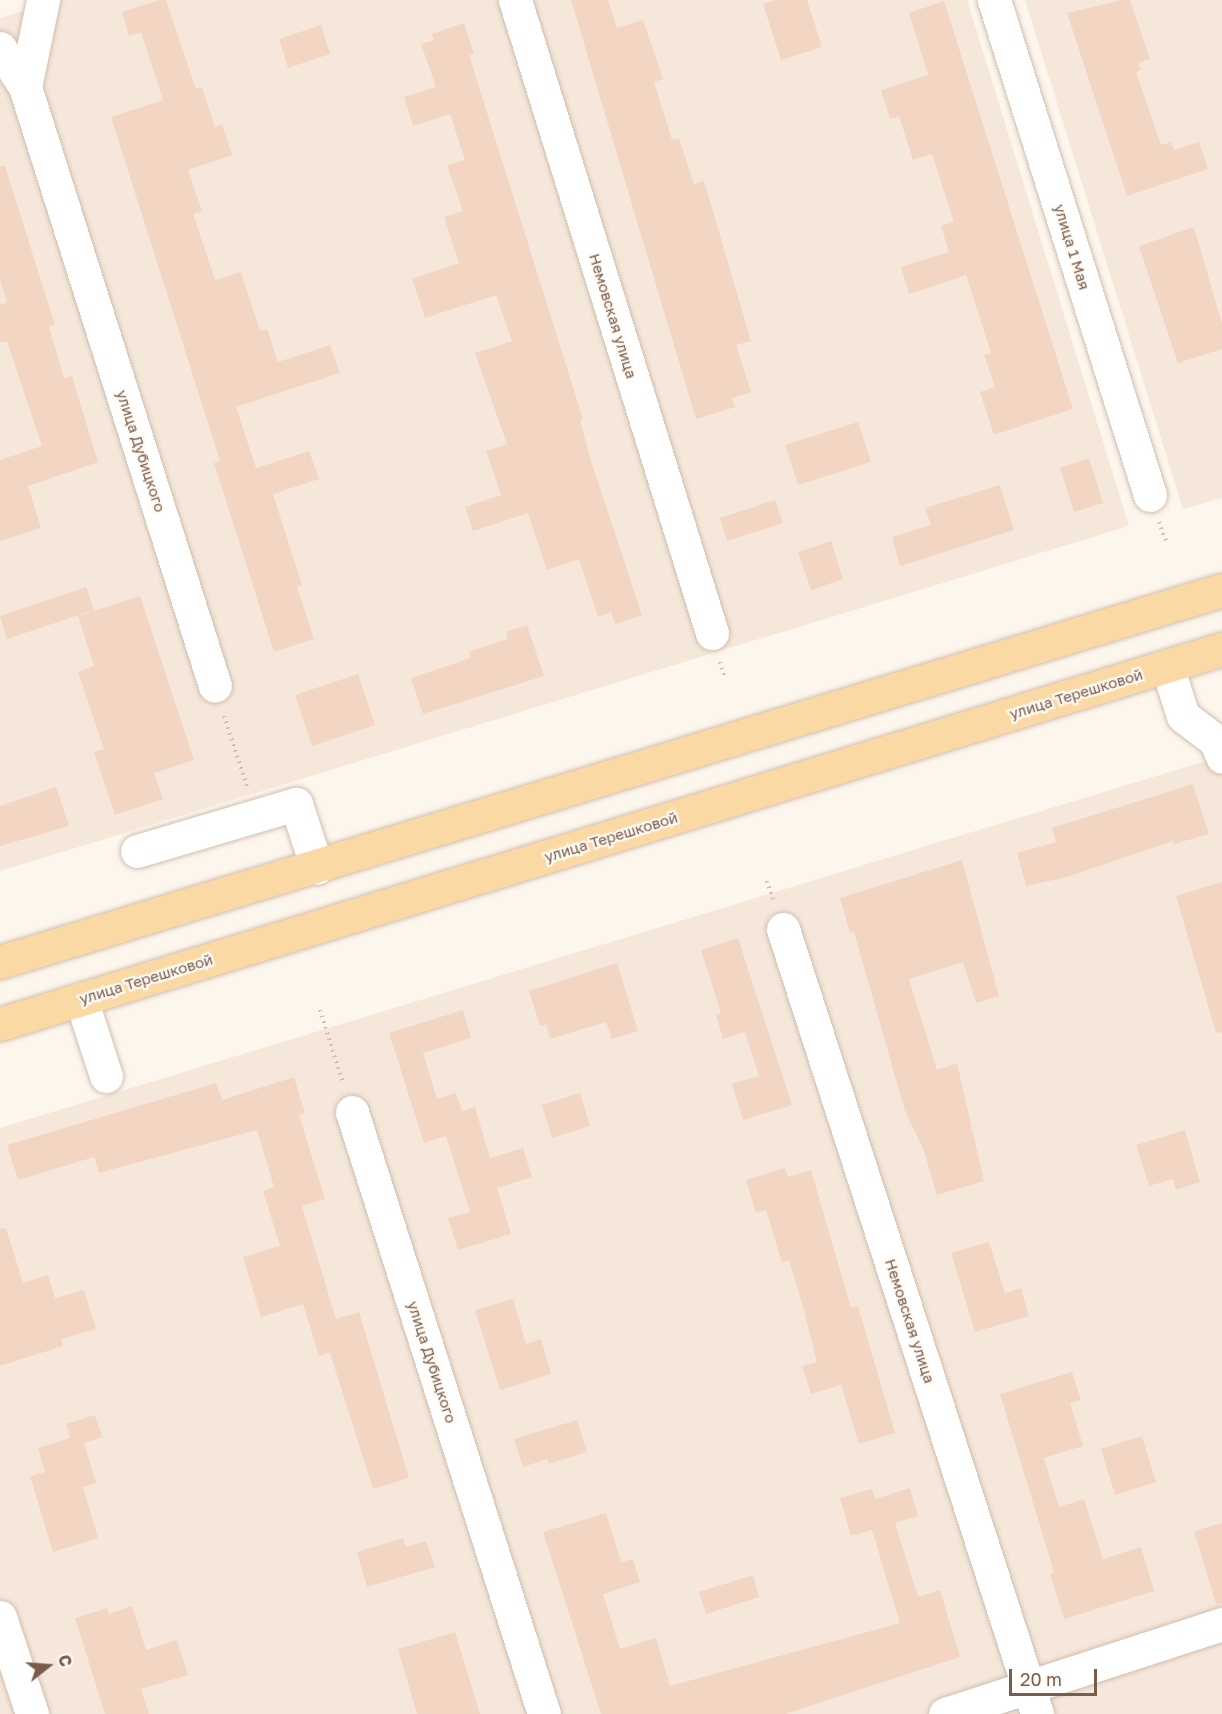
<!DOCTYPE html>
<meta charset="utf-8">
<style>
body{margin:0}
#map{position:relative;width:1222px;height:1714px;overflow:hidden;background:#fdf6ec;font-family:"Golos Text",sans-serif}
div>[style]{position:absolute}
.residential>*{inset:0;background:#f5e8da}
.building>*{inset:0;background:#f3d5c3}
.path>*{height:4px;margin-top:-2px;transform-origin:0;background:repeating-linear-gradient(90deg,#d9b8a5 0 1.5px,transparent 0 6px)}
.roads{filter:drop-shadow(0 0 2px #d1beb0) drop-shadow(0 0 2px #d1beb0)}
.minor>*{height:33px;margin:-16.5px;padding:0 16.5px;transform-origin:16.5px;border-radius:16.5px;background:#fff}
.major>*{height:33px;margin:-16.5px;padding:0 16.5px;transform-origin:16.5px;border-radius:16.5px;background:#fbd9a5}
span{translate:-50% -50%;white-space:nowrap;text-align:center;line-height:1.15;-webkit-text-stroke:4.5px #fffaf3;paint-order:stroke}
.street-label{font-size:15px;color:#7a5c4d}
.north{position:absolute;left:18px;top:1636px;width:60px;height:60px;-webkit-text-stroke:4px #fffaf3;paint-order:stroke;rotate:73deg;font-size:16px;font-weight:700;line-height:24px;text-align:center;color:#7a5c4d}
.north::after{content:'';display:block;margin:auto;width:21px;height:27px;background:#7a5c4d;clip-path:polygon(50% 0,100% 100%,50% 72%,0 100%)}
.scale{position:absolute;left:1009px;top:1669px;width:88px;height:27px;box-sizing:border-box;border:3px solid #7a5c4d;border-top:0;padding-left:8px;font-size:18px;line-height:21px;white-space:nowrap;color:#7a5c4d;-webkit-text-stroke:4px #fffaf3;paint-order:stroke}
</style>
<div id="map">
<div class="residential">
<i style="clip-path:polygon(57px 0,967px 0,1129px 526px,0 871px,0 18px)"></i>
<i style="clip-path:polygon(1025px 0,1222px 0,1222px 498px,1183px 509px)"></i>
<i style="clip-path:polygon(1222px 756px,1222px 1714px,0 1714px,0 1128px)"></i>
</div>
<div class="building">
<i style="clip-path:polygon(159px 0,166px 0,196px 89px,202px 87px,215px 127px,222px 124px,232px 155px,188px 170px,202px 211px,193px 214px,215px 280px,241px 272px,260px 331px,267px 329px,278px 362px,330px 345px,340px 373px,236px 407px,256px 468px,309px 451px,319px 479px,273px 494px,302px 585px,297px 587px,314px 639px,274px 652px,214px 463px,220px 461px,111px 117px,163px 100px,141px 32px,129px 36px,122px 12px)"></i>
<i style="clip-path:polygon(571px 0,608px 0,617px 28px,643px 20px,663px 79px,654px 82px,672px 140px,679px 138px,694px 184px,704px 181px,751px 341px,736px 345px,751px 392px,732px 398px,735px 407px,696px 419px)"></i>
<i style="clip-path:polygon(776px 0,807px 0,822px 47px,781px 60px,763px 4px)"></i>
<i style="clip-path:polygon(1122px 0,1130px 0,1150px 59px,1138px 63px,1141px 70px,1136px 72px,1161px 145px,1171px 142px,1174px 150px,1199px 142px,1208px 169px,1127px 196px,1067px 13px)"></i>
<i style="clip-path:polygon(944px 1px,1073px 409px,994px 435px,980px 392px,995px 387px,984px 355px,991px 353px,966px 275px,909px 294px,901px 267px,949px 252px,941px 226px,954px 222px,932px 154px,913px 160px,899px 116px,890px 119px,881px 90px,928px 75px,909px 13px)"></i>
<i style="clip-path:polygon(464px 23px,474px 54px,469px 55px,583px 419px,580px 420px,590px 458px,642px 615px,615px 624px,611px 612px,598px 617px,579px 559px,547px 570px,528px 513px,473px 531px,465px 507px,501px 495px,486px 451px,507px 444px,475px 353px,512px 341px,496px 295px,425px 318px,412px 279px,459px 263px,444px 217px,463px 211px,447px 165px,465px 160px,450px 114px,413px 126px,404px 97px,436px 87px,421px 44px,434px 40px,432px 34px)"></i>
<i style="clip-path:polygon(321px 25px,330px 54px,288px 68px,279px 39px)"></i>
<i style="clip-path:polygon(5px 166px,55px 325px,49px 327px,64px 378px,72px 376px,98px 462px,28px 486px,41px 528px,0 541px,0 460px,42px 446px,7px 341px,0 343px,0 305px,7px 302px,0 280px,0 167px)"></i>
<i style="clip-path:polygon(1194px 227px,1222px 324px,1222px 349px,1178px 363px,1139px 246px)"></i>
<i style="clip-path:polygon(858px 422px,871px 462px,798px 485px,785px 445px)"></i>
<i style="clip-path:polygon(1089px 458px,1103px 503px,1074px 512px,1060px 468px)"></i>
<i style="clip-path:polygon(1000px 485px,1014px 530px,900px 566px,892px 537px,931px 525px,925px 508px)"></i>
<i style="clip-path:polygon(775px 500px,783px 523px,727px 541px,720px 518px)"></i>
<i style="clip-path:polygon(831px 541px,843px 579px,811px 590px,798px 552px)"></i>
<i style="clip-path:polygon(86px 587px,94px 610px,7px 639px,0 616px)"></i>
<i style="clip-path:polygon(140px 596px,194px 760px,154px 773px,163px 799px,115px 815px,94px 752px,104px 749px,78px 672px,94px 666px,78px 616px)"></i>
<i style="clip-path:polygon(527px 625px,544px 676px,423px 714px,411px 678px,471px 658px,469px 652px,508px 639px,506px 632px)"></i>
<i style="clip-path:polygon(358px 674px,375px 725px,312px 746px,295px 695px)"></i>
<i style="clip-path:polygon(1193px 784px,1209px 834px,1174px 844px,1173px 841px,1067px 877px,1026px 886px,1017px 853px,1056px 842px,1052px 828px)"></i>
<i style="clip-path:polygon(56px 787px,69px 826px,0 846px,0 806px)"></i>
<i style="clip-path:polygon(962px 860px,999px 996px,976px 1003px,963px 962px,909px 979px,937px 1070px,957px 1063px,984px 1181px,937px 1195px,924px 1151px,905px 1111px,854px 932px,850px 933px,840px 898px)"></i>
<i style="clip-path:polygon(1222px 882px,1222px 1032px,1216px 1033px,1176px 896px)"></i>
<i style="clip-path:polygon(738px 938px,792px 1105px,743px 1120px,732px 1084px,759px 1076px,745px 1032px,723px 1039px,716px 1015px,721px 1013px,701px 950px)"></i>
<i style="clip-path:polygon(617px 963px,638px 1031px,612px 1039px,606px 1022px,550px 1039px,546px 1024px,540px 1026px,529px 991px)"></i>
<i style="clip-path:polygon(463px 1010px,471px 1038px,423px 1053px,437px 1099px,456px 1093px,462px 1111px,475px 1107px,490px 1158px,523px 1148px,532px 1177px,497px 1188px,511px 1234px,458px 1250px,448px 1218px,470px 1212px,446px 1136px,424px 1143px,389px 1033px)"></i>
<i style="clip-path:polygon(294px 1077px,305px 1113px,299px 1115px,325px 1199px,302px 1206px,336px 1319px,359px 1312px,409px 1478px,373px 1489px,330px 1353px,319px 1356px,303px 1304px,261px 1317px,243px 1257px,280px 1246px,263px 1191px,274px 1187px,257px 1130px,99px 1173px,94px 1157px,18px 1180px,7px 1145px,216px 1083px,222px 1100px)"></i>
<i style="clip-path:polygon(580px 1093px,590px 1126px,552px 1138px,542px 1105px)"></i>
<i style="clip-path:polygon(1185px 1130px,1200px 1182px,1176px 1190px,1173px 1179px,1149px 1186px,1136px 1145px)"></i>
<i style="clip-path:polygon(785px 1168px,788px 1177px,811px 1170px,851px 1308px,858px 1306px,895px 1433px,859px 1444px,841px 1385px,811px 1394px,802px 1366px,817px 1362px,805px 1314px,789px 1260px,782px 1263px,766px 1210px,756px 1213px,746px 1180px)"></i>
<i style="clip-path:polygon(6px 1228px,23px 1283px,48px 1275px,55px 1298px,84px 1290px,96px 1329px,61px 1339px,63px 1346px,0 1366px,0 1229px)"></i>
<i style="clip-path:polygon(989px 1242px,1005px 1293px,1021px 1288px,1029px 1316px,975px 1332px,951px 1253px)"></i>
<i style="clip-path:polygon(513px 1299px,526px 1344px,541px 1339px,551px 1374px,500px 1390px,475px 1310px)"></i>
<i style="clip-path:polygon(1072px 1372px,1081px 1400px,1070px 1403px,1083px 1446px,1044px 1458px,1059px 1507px,1084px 1499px,1103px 1559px,1141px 1547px,1154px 1591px,1064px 1619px,1050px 1574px,1054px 1572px,1000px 1394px)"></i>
<i style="clip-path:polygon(95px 1415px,102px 1437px,84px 1443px,96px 1483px,83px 1487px,98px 1538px,53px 1552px,30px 1476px,45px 1472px,38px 1448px,70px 1438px,66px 1424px)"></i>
<i style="clip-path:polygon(577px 1420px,587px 1452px,549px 1464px,547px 1459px,523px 1467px,514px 1439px)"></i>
<i style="clip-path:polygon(1142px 1436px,1156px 1482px,1115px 1495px,1101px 1449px)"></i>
<i style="clip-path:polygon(910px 1488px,918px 1516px,895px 1523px,918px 1597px,940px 1590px,960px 1657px,785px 1714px,601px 1714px,543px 1532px,606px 1513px,621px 1562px,633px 1559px,640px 1582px,603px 1594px,620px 1649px,656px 1638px,670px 1686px,900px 1623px,872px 1530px,851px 1536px,840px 1498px,872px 1489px,875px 1499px)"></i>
<i style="clip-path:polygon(1222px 1523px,1222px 1603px,1216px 1604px,1194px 1531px)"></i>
<i style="clip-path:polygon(403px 1538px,406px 1547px,426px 1541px,435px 1567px,367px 1587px,357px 1552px)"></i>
<i style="clip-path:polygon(753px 1575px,759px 1597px,706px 1614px,699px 1592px)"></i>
<i style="clip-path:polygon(132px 1606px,146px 1650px,177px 1640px,188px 1675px,141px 1689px,149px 1714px,105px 1714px,75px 1618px,107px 1608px,109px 1614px)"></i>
<i style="clip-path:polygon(455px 1632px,480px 1714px,417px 1714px,398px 1649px)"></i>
</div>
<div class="path">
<i style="left:1159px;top:522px;width:23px;rotate:70deg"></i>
<i style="left:720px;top:662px;width:14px;rotate:73deg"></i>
<i style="left:224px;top:716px;width:74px;rotate:71.8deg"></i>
<i style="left:767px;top:881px;width:19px;rotate:72deg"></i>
<i style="left:320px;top:1010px;width:77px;rotate:72.5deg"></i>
</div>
<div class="roads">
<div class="minor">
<i style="left:515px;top:0;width:663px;rotate:72.71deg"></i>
<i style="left:994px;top:0;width:519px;rotate:72.51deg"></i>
<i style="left:0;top:48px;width:46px;rotate:57.3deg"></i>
<i style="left:25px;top:87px;width:628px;rotate:72.4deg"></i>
<i style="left:25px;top:87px;width:89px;rotate:-78.3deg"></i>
<i style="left:1167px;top:666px;width:52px;rotate:72.3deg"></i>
<i style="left:1183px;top:716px;width:41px;rotate:37.1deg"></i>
<i style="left:1216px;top:741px;width:17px;rotate:69deg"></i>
<i style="left:137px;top:851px;width:166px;rotate:-16.5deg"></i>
<i style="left:296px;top:804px;width:67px;rotate:71.8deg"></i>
<i style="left:783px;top:929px;width:825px;rotate:72.07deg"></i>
<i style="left:81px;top:999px;width:81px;rotate:72deg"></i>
<i style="left:352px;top:1112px;width:632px;rotate:72.31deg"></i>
<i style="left:0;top:1617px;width:102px;rotate:71.7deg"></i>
<i style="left:945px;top:1714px;width:291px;rotate:-18deg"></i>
</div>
<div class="major">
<i style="left:0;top:962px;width:1277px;rotate:-16.93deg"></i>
<i style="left:0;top:1024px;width:1278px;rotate:-17.06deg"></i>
</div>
</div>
<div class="street-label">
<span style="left:1072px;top:247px;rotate:73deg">улица 1 Мая</span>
<span style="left:613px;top:316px;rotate:73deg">Немовская улица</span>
<span style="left:141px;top:451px;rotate:72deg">улица Дубицкого</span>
<span style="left:1076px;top:694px;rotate:-17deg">улица Терешковой</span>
<span style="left:611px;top:837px;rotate:-17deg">улица Терешковой</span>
<span style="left:146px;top:979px;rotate:-17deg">улица Терешковой</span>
<span style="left:910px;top:1321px;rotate:72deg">Немовская улица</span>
<span style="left:432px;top:1362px;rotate:72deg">улица Дубицкого</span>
</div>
<div class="north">С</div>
<div class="scale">20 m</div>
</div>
